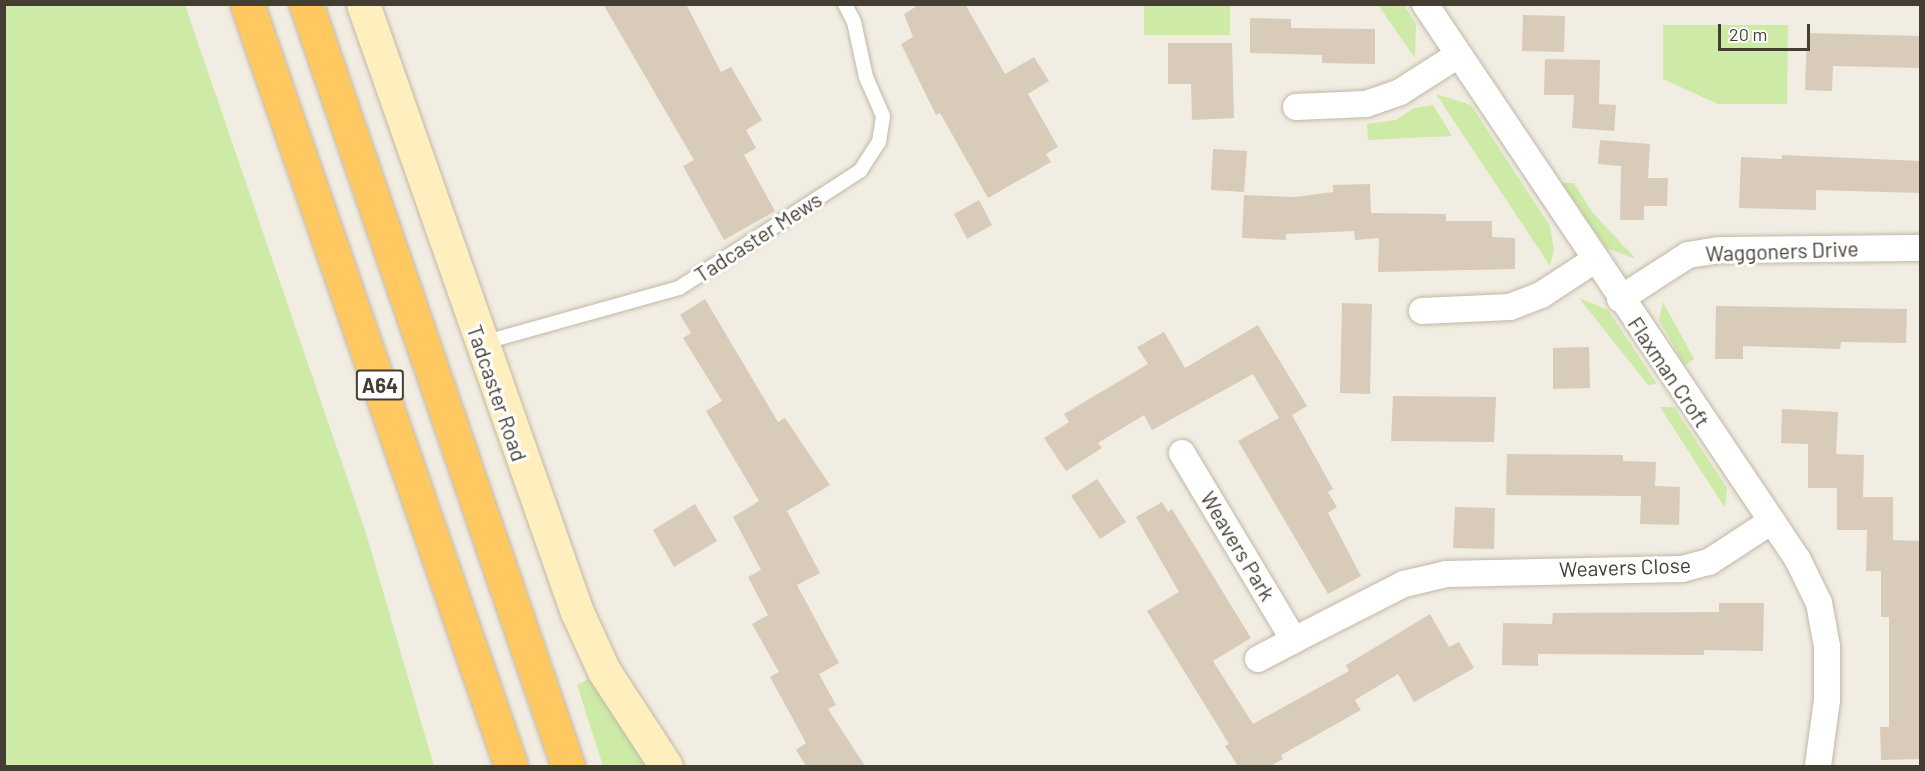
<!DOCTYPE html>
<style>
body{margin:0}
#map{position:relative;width:1925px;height:771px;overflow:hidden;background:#f2ede2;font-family:Barlow,sans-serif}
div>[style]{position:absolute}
.green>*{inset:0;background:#cdeaa7}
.building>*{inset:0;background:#d8cbb9}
.roads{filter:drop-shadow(0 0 2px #c1b8a7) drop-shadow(0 0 2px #c1b8a7)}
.lane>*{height:14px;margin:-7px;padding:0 7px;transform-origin:7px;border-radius:7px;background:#fff}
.street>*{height:26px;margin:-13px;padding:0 13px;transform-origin:13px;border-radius:13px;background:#fff}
.secondary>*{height:33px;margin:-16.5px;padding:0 16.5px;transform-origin:16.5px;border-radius:16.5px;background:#ffefbf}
.highway>*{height:33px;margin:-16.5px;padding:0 16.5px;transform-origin:16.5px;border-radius:16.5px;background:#ffc860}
span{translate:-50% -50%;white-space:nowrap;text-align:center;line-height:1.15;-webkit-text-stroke:6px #fff;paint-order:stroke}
.shield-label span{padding:2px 4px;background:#fff;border:2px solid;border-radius:4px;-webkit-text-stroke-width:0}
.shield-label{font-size:20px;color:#443d32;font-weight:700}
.street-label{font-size:21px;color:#443d32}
.frame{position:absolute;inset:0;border:6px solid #443d32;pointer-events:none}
.scale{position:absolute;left:1718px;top:24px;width:92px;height:27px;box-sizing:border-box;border:3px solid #443d32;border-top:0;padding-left:8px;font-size:18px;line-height:21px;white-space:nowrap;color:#443d32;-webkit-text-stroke:4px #fff;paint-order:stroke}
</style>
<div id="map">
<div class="green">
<i style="clip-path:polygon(4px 5px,185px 5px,365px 530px,434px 766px,5px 766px)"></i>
<i style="clip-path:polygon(1144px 5px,1230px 5px,1230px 35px,1144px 35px)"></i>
<i style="clip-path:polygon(1378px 5px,1404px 5px,1416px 24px,1415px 58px)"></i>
<i style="clip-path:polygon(1663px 25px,1788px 25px,1787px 104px,1718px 104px,1663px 79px)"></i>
<i style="clip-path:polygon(1436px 94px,1471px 105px,1550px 226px,1554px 250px,1550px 266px)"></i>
<i style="clip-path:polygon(1433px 105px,1452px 136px,1368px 140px,1367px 124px,1396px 120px,1414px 108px)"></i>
<i style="clip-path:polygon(1562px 183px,1574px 183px,1592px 212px,1636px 259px,1606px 248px)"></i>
<i style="clip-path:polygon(1579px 298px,1608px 310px,1657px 384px,1648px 385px)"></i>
<i style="clip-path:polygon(1663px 302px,1694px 359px,1685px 366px,1659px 320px)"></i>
<i style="clip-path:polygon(1660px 407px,1674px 407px,1727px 488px,1725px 508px)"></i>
<i style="clip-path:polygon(594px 676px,622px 728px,646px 766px,603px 766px,577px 685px)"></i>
</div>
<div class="building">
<i style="clip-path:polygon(603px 4px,686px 4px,721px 72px,731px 67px,762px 120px,746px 130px,756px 148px,744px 155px,775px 211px,724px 240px,683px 166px,694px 160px)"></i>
<i style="clip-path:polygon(920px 4px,965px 4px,1005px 74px,1034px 57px,1049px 81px,1028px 94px,1058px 147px,1046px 154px,1051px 162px,988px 198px,940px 113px,936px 115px,901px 44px,913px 37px,904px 14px)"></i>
<i style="clip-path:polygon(1523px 15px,1565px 16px,1564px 52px,1522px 51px)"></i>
<i style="clip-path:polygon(1250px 18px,1291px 19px,1291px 28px,1375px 29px,1375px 64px,1322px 63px,1322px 55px,1250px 53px)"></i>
<i style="clip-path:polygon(1807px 33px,1920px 36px,1920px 68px,1833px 66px,1832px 91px,1805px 90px)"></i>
<i style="clip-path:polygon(1168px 43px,1232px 43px,1234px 118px,1192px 120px,1191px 84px,1168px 84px)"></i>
<i style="clip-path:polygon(1545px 59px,1600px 60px,1599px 104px,1616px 105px,1614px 131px,1572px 128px,1574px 95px,1544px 95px)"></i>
<i style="clip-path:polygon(1600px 140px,1650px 144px,1648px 178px,1668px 178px,1667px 206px,1644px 206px,1644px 220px,1620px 220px,1621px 166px,1598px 164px)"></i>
<i style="clip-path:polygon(1213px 149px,1247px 151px,1244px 192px,1211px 190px)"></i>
<i style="clip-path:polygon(1782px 155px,1920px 161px,1920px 193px,1816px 190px,1816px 210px,1739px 208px,1741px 157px,1782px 159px)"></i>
<i style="clip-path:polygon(1370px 184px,1371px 213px,1446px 214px,1446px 221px,1492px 221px,1492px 237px,1515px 238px,1515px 269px,1378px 272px,1379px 238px,1355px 240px,1354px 231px,1286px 234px,1286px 240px,1242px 238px,1244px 195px,1295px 197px,1333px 192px,1333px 185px)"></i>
<i style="clip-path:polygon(979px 200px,992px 225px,967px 239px,954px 214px)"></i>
<i style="clip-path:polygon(705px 299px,778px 422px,785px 418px,830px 485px,787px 511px,820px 573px,797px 585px,839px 663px,819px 674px,836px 705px,828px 709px,865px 766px,806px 766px,796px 750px,806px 743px,770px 677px,779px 672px,752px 624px,768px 615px,748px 577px,761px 570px,733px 517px,759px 501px,706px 411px,722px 401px,683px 338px,691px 333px,680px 315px)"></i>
<i style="clip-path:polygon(1342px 303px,1372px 304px,1370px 394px,1340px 393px)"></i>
<i style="clip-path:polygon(1716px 306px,1907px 309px,1906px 343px,1841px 342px,1840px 349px,1743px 346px,1743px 359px,1715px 359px)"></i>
<i style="clip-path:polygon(1258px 325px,1307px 406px,1292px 415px,1333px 489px,1328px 492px,1337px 507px,1328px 513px,1361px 576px,1328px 594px,1238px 441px,1279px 418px,1253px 374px,1152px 430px,1144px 415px,1098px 443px,1102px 448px,1066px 471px,1044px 438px,1069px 422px,1064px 414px,1148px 364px,1137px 347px,1164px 332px,1185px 368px)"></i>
<i style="clip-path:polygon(1589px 347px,1590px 388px,1553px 389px,1553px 348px)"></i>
<i style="clip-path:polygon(1393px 396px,1496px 397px,1494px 442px,1391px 441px)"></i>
<i style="clip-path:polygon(1782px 409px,1838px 412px,1836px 454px,1864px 455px,1863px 497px,1893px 497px,1893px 540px,1920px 541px,1920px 759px,1881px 760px,1880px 727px,1889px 727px,1889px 617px,1881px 617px,1881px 571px,1866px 571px,1867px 530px,1837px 530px,1837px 488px,1808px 488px,1808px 444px,1781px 443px)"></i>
<i style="clip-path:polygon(1507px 454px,1623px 455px,1623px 461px,1656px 462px,1655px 486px,1680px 487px,1679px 525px,1640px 524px,1641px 496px,1506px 495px)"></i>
<i style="clip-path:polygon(1097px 479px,1126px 522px,1100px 539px,1071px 496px)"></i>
<i style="clip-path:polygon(1162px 502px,1168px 512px,1172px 509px,1251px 638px,1213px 661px,1253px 724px,1349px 671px,1346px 665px,1430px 614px,1449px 647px,1459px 642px,1474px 668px,1414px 702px,1398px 674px,1355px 700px,1361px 710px,1281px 755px,1283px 759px,1271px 766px,1238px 766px,1225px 746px,1229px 744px,1147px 611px,1179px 592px,1136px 517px)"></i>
<i style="clip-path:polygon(695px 504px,717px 541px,674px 567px,653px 530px)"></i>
<i style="clip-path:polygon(1455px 507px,1495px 508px,1494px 549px,1453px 548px)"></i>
<i style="clip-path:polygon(1719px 603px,1764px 603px,1763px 651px,1704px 650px,1704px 655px,1538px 654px,1538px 666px,1502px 665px,1503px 623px,1552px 624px,1553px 613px,1719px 612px)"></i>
</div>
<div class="roads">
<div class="lane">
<i style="left:482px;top:343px;width:205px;rotate:-15.6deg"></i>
<i style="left:679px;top:288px;width:216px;rotate:-32.9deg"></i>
<i style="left:860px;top:171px;width:35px;rotate:-57deg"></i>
<i style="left:879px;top:142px;width:26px;rotate:-81deg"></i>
<i style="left:883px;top:116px;width:43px;rotate:-113.6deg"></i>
<i style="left:866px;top:77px;width:56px;rotate:-102.3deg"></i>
<i style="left:854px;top:22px;width:20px;rotate:-117deg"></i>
</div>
<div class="street">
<i style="left:1425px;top:4px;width:670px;rotate:56.14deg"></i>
<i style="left:1798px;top:560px;width:48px;rotate:64deg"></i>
<i style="left:1819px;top:603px;width:44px;rotate:79.5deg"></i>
<i style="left:1827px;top:646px;width:54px;rotate:90deg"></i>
<i style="left:1827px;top:700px;width:67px;rotate:97.8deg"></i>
<i style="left:1296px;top:107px;width:70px;rotate:-2.5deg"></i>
<i style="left:1366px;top:104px;width:36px;rotate:-19deg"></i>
<i style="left:1400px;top:92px;width:69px;rotate:-32.5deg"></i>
<i style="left:1620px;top:299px;width:81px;rotate:-32.9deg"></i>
<i style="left:1688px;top:255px;width:31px;rotate:-9deg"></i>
<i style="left:1719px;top:250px;width:201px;rotate:-0.6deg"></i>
<i style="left:1422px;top:311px;width:88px;rotate:-2.6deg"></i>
<i style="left:1510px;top:307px;width:33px;rotate:-21deg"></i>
<i style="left:1541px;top:295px;width:62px;rotate:-33.2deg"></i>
<i style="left:1182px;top:453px;width:218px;rotate:59.1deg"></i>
<i style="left:1294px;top:640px;width:123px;rotate:-27deg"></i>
<i style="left:1404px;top:584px;width:43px;rotate:-13.4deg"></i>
<i style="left:1446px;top:574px;width:236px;rotate:-1.2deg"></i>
<i style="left:1682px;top:569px;width:28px;rotate:-15deg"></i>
<i style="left:1709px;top:562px;width:75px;rotate:-33.1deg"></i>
<i style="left:1258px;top:659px;width:41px;rotate:-27.8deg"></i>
</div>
<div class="secondary">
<i style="left:363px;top:4px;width:645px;rotate:70.61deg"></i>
<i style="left:577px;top:612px;width:65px;rotate:65.4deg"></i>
<i style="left:604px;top:671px;width:113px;rotate:56.9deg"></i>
</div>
<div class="highway">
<i style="left:247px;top:4px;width:806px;rotate:70.89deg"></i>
<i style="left:306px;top:4px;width:806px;rotate:71.03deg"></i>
</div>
</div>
<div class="shield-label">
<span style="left:380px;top:385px">A64</span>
</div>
<div class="street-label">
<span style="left:758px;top:237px;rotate:-33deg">Tadcaster Mews</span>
<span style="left:1782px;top:251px;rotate:-2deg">Waggoners Drive</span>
<span style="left:1669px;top:372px;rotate:56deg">Flaxman Croft</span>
<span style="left:497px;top:393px;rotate:71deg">Tadcaster Road</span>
<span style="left:1238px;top:546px;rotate:59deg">Weavers Park</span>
<span style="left:1625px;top:567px;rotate:-2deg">Weavers Close</span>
</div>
<div class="frame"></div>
<div class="scale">20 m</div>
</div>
